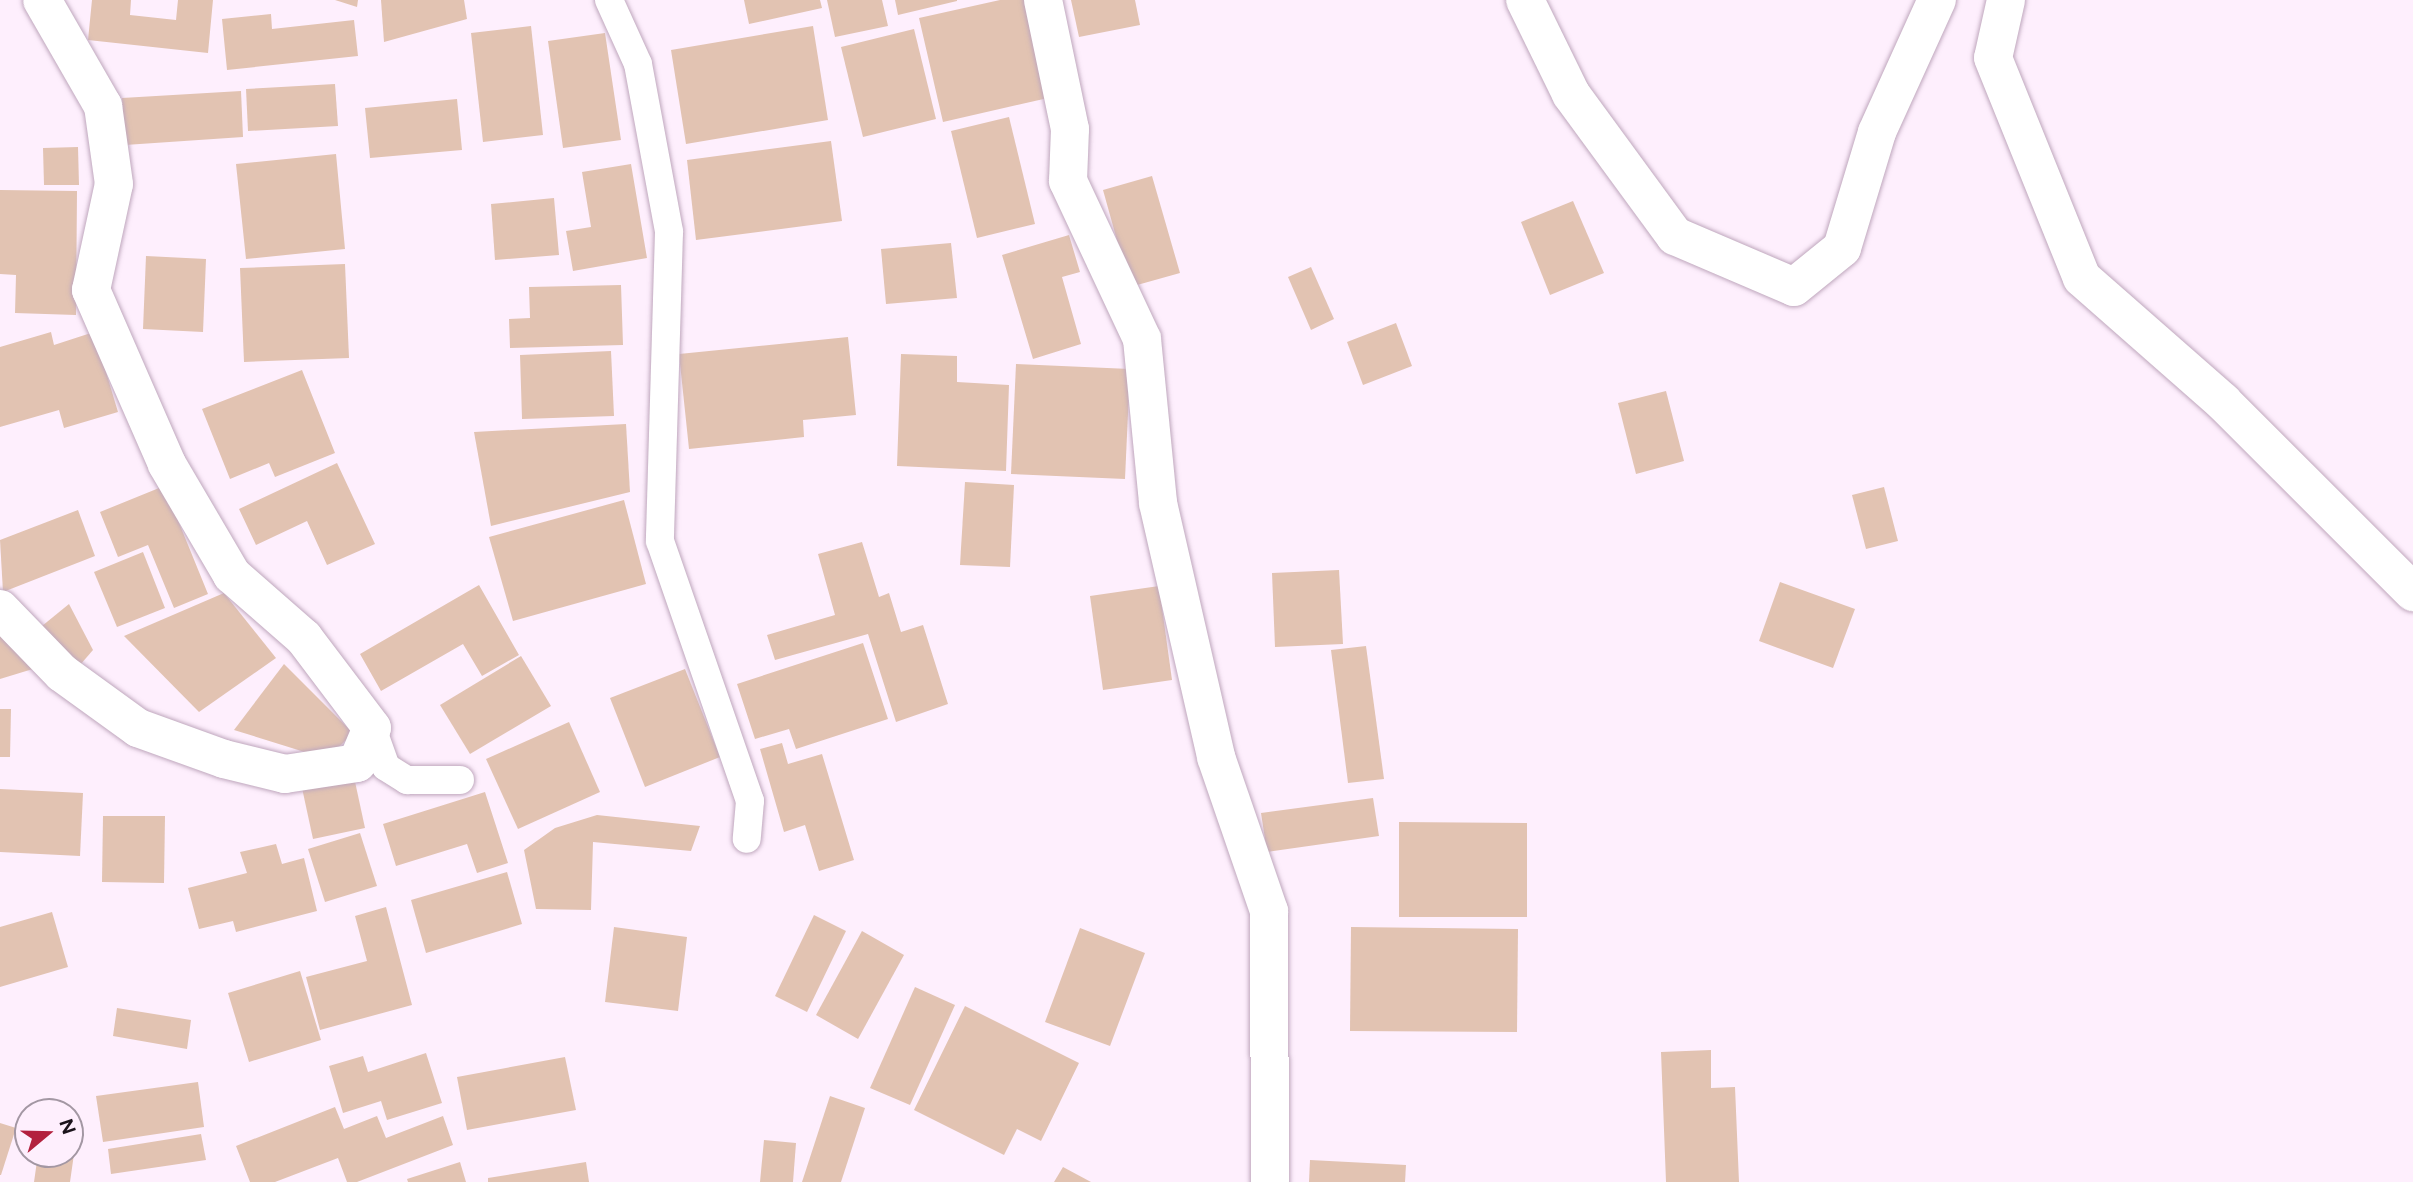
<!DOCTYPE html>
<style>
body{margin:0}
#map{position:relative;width:2413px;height:1182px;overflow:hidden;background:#feeffd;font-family:Figtree,sans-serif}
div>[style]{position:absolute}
.building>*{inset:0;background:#e2c3b2}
.roads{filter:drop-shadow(0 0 2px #bfa7bd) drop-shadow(0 0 2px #bfa7bd)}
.lane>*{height:28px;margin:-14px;padding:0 14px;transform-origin:14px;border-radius:14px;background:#fff}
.street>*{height:38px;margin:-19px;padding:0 19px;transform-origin:19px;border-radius:19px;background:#fff}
span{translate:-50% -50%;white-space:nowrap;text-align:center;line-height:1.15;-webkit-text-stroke:5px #feeffd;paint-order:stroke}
.north{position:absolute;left:14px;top:1098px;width:70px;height:70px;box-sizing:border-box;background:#feeffd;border:2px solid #a397a3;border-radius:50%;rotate:71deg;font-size:19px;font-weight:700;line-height:28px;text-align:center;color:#1b131b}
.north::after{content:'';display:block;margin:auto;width:24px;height:32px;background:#b3213e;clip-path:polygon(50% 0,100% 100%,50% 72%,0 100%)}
</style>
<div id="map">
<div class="building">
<i style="clip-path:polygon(92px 0,131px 0,130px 15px,176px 20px,178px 0,213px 0,208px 53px,88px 40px)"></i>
<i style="clip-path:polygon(335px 0,358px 0,357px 7px)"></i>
<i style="clip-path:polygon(381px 0,464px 0,467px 19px,384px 42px)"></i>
<i style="clip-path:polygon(744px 0,820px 0,822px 8px,749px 24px)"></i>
<i style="clip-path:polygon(827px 0,882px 0,888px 26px,835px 37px)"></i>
<i style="clip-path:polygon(895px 0,957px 0,957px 1px,898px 15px)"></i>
<i style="clip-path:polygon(1000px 0,1025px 0,1048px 98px,943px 122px,919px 18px)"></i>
<i style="clip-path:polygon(1071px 0,1135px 0,1140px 25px,1079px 37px)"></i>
<i style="clip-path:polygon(271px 14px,272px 29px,354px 20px,358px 56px,227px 70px,222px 19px)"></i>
<i style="clip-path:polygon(531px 26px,543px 135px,483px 142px,471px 33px)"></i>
<i style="clip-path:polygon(813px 26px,828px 120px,686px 144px,671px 50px)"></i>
<i style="clip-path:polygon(914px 29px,936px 119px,863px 137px,841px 47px)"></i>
<i style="clip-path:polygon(605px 33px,621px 140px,563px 148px,548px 41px)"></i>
<i style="clip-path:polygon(335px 84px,338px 126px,248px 131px,246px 89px)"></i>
<i style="clip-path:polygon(241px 91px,243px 137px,125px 145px,122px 98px)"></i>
<i style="clip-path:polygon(457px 99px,462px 150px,370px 158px,365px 108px)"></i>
<i style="clip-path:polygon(1009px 117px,1035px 224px,977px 238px,951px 131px)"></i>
<i style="clip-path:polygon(831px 141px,842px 221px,696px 240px,687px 160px)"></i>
<i style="clip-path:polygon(78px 147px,79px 185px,44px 185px,43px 148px)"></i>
<i style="clip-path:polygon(336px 154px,345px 249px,246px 259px,236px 164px)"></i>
<i style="clip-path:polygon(631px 164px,647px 258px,573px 271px,566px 231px,591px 227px,582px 172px)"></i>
<i style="clip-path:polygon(1152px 176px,1180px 273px,1130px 287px,1103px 190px)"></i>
<i style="clip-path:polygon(0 190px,77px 191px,76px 315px,15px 313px,16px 275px,0 274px)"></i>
<i style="clip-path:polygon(554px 198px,559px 255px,495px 260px,491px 204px)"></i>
<i style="clip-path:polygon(1573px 201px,1604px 273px,1550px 295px,1521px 222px)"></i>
<i style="clip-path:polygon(1069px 235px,1080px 272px,1062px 277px,1081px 344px,1033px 359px,1002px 255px)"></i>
<i style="clip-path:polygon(951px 243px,957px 298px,886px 304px,881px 249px)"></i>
<i style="clip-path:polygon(146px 256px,206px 259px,203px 332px,143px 329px)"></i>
<i style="clip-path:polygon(345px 264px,349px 358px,244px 362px,240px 268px)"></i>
<i style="clip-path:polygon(1311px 267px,1334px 319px,1311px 330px,1288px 277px)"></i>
<i style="clip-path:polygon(621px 285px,623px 345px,510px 348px,509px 319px,530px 318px,529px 287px)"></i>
<i style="clip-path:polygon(1396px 323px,1412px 366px,1363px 385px,1347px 342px)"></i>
<i style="clip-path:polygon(51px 332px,54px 345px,94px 332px,118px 412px,64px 428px,59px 410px,0 427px,0 347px)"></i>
<i style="clip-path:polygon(848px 337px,856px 415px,803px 420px,804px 437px,689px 449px,679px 354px)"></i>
<i style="clip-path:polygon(611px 351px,614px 416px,522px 419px,520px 355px)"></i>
<i style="clip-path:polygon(901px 354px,957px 356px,957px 382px,1009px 385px,1006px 471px,897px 466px)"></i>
<i style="clip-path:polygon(1016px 364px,1130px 369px,1125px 479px,1011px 474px)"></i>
<i style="clip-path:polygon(302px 370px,335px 453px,275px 477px,269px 463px,230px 479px,202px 409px)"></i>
<i style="clip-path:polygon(1666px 391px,1684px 461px,1636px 474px,1618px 403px)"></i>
<i style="clip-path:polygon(626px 424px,630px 492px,491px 526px,474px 432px)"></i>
<i style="clip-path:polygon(337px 463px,375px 544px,327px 565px,307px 521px,256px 545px,239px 509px)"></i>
<i style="clip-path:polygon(965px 482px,1014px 485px,1010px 567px,960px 565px)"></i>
<i style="clip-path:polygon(164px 486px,208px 594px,174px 608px,148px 545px,118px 557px,100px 512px)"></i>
<i style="clip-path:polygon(1884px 487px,1898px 541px,1866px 549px,1852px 495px)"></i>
<i style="clip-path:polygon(624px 500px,646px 584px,513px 621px,489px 537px)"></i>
<i style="clip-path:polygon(78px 510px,95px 556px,3px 592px,0 540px)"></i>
<i style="clip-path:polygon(862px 542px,879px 597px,889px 593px,901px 632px,923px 625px,948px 704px,896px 722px,868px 634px,775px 660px,767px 635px,835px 615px,818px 554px)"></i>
<i style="clip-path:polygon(143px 552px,165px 608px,117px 627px,94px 572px)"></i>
<i style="clip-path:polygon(1339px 570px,1343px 644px,1275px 647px,1272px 573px)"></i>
<i style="clip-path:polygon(1780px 582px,1855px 609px,1833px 668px,1759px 641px)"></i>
<i style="clip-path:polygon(479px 585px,519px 655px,482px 676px,463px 644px,381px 691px,360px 654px)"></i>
<i style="clip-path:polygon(1159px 586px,1172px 680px,1103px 690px,1090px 596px)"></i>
<i style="clip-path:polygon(224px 593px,276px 658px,199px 712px,124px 636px)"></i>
<i style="clip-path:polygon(69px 604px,93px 650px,80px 665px,42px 626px)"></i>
<i style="clip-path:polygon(0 635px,36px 668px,0 679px)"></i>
<i style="clip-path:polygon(863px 643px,888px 719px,796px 749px,789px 729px,755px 739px,737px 684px)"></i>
<i style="clip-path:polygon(1366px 646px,1384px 779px,1348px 783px,1331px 650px)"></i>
<i style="clip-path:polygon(521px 656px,551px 706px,470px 754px,440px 705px)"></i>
<i style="clip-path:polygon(284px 664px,353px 733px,327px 759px,234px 730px)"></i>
<i style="clip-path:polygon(685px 669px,720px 757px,645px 787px,610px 698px)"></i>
<i style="clip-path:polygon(0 709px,11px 709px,10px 757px,0 757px)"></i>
<i style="clip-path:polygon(569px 722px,600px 792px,518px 829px,486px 759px)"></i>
<i style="clip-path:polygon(782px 743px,788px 764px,822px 754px,854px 860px,819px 871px,805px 825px,784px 832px,760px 749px)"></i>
<i style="clip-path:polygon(354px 777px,365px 828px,313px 839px,302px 788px)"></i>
<i style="clip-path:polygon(0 789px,83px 793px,80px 856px,0 852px)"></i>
<i style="clip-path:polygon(485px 792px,508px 863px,477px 873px,467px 844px,396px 866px,383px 824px)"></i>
<i style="clip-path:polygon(1373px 798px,1379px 836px,1267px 852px,1261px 813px)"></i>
<i style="clip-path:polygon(597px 815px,700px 826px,691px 851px,593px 842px,591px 910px,536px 909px,524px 850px,555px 828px)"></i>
<i style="clip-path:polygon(103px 816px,165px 816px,164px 883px,102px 882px)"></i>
<i style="clip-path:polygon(1399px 822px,1527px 823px,1527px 917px,1399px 917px)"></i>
<i style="clip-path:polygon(360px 833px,377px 886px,325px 902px,308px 849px)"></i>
<i style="clip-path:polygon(276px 844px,282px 864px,304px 858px,317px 911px,236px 932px,233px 921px,199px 929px,188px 888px,247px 873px,240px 852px)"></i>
<i style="clip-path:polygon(507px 872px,522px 924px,426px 953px,411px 900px)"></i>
<i style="clip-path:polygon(386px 907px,412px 1005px,320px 1030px,306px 977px,367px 961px,355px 916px)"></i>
<i style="clip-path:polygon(52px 912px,68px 967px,0 987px,0 927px)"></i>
<i style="clip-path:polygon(814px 915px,846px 931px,807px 1012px,775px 996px)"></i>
<i style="clip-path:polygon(614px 927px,687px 937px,678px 1011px,605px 1002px)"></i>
<i style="clip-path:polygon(1351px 927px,1518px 929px,1517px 1032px,1350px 1031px)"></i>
<i style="clip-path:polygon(1080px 928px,1145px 953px,1110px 1046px,1045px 1022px)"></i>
<i style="clip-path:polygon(862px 931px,904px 955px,858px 1039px,816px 1015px)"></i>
<i style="clip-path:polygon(300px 971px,321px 1040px,249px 1062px,228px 993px)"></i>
<i style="clip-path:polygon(915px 987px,955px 1005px,910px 1105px,870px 1088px)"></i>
<i style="clip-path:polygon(965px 1006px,1079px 1063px,1041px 1141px,1017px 1129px,1004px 1155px,914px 1110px)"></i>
<i style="clip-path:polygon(117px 1008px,191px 1020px,187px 1049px,113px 1036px)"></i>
<i style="clip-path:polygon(1711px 1050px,1711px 1088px,1735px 1087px,1739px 1182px,1666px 1182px,1661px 1052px)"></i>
<i style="clip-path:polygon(426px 1053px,442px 1103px,387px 1120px,381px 1101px,343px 1113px,329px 1066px,363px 1056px,368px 1072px)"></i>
<i style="clip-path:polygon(565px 1057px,576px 1110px,467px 1130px,457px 1077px)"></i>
<i style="clip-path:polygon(198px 1082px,204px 1127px,103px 1142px,96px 1096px)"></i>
<i style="clip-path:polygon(830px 1096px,865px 1108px,841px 1182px,802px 1182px)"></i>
<i style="clip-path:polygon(335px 1107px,344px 1129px,377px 1116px,386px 1138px,443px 1116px,453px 1145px,357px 1182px,347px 1182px,338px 1158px,275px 1182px,250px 1182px,236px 1146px)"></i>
<i style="clip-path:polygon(0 1123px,16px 1128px,1px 1175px,0 1175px)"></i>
<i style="clip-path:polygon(201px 1134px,206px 1160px,111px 1174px,108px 1149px)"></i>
<i style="clip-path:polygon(764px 1140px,796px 1143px,793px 1182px,760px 1182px)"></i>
<i style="clip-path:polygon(70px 1146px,75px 1147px,70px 1182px,34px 1182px,38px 1154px,70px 1154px)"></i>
<i style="clip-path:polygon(1310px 1160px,1406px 1165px,1405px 1182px,1309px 1182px)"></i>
<i style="clip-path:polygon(460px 1162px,466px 1182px,408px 1182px,407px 1179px)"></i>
<i style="clip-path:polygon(586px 1162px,589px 1182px,488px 1182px,488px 1178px)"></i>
<i style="clip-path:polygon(1063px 1167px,1091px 1182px,1054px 1182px)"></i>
</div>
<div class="roads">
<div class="lane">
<i style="left:609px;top:0;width:70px;rotate:65.6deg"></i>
<i style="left:638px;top:64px;width:171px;rotate:79.5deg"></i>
<i style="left:669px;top:232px;width:309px;rotate:91.7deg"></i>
<i style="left:660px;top:541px;width:275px;rotate:70.9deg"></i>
<i style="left:750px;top:801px;width:38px;rotate:95deg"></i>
<i style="left:372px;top:728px;width:41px;rotate:70.3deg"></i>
<i style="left:386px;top:767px;width:25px;rotate:32deg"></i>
<i style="left:407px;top:780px;width:53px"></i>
</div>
<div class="street">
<i style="left:1043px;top:0;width:132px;rotate:78.2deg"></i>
<i style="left:1070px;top:129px;width:52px;rotate:92.2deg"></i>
<i style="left:1068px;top:181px;width:174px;rotate:64.9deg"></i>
<i style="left:1142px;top:339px;width:165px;rotate:84.4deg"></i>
<i style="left:1158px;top:503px;width:261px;rotate:77.1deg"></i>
<i style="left:1216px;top:757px;width:163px;rotate:71deg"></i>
<i style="left:1269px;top:911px;width:271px;rotate:89.8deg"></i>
<i style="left:1525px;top:0;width:105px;rotate:63.9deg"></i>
<i style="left:1571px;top:94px;width:176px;rotate:53.8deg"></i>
<i style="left:1675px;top:236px;width:129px;rotate:23.2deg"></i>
<i style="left:1794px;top:287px;width:62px;rotate:-39.1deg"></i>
<i style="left:1842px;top:248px;width:121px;rotate:-73.2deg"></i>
<i style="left:1877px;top:132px;width:145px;rotate:-65.6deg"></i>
<i style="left:2006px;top:0;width:59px;rotate:102.6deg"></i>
<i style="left:1993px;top:58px;width:237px;rotate:68deg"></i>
<i style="left:2082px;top:278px;width:188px;rotate:41.3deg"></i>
<i style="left:2223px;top:402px;width:269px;rotate:45deg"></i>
<i style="left:0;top:609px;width:89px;rotate:45.9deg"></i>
<i style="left:62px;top:673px;width:94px;rotate:35.9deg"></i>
<i style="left:138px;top:728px;width:91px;rotate:19.8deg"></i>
<i style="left:224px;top:759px;width:63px;rotate:13.8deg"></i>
<i style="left:285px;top:774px;width:73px;rotate:-8.7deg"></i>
<i style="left:357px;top:763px;width:38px;rotate:-67deg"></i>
<i style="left:372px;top:728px;width:113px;rotate:-127.1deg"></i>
<i style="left:304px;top:638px;width:96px;rotate:-138.8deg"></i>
<i style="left:232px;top:575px;width:129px;rotate:-120.4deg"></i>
<i style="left:167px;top:464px;width:190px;rotate:-113.6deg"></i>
<i style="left:91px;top:290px;width:108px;rotate:-77.8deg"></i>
<i style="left:114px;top:184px;width:79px;rotate:-98deg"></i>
<i style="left:103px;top:106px;width:122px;rotate:-119.9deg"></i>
</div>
</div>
<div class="north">N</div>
</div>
